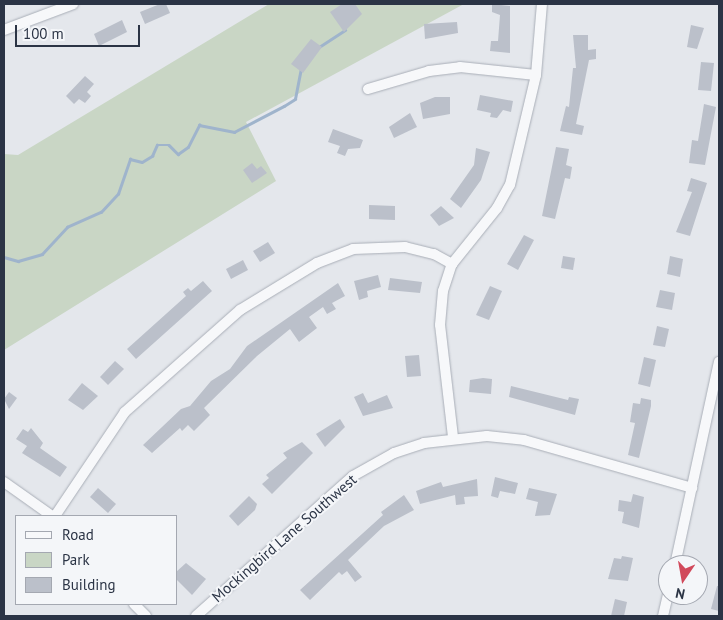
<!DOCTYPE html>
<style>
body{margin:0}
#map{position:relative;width:723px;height:620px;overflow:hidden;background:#e4e7ec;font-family:"PT Sans",sans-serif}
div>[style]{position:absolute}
.green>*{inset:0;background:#c9d6c5}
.stream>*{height:2.5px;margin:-1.25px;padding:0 1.25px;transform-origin:1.25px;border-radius:1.25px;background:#9fb4cc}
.building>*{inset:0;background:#bbc0ca}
.roads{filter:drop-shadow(0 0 1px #a9aeb7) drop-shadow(0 0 1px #a9aeb7)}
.minor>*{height:10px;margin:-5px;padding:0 5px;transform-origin:5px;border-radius:5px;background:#f7f8fa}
span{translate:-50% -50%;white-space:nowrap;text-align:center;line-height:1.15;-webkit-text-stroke:4px #f4f6f9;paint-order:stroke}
.street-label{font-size:15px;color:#2b3445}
.frame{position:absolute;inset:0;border:5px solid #2b3445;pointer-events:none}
.legend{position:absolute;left:15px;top:515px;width:162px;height:90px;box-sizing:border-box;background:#f4f6f9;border:1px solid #a4a8b1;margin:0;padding:6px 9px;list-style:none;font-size:15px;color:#2b3445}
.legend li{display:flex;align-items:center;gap:10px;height:25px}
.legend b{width:25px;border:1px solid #a4a8b1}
.north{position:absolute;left:658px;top:555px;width:50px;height:50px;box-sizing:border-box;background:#f4f6f9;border:1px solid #a4a8b1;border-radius:50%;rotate:192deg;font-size:14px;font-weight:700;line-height:20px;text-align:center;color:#2b3445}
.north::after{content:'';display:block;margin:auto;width:18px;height:22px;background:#d1495b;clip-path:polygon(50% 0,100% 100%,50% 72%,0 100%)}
.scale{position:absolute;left:15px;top:25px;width:125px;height:22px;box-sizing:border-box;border:2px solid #2b3445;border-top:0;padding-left:6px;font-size:15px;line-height:18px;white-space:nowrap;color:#2b3445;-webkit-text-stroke:4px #f4f6f9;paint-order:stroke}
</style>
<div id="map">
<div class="green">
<i style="clip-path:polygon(269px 4px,464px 4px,246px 122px,276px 181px,4px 350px,4px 154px,18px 155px)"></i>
</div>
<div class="stream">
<i style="left:319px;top:47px;width:31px;rotate:-33deg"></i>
<i style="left:4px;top:257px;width:15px;rotate:16deg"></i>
<i style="left:18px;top:261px;width:25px;rotate:-16deg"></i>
<i style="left:42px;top:254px;width:37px;rotate:-47deg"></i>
<i style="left:67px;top:227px;width:37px;rotate:-24deg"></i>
<i style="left:101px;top:212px;width:25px;rotate:-47deg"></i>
<i style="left:118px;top:194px;width:37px;rotate:-71deg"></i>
<i style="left:130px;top:159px;width:12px;rotate:14deg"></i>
<i style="left:142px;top:162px;width:12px;rotate:-31deg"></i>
<i style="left:152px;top:156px;width:12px;rotate:-66deg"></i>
<i style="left:157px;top:145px;width:12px"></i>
<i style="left:169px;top:145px;width:13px;rotate:45deg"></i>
<i style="left:178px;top:154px;width:12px;rotate:-35deg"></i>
<i style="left:188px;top:147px;width:25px;rotate:-63deg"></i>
<i style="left:199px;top:125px;width:36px;rotate:11deg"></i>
<i style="left:234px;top:132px;width:56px;rotate:-27.5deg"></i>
<i style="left:284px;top:106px;width:13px;rotate:-32deg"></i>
<i style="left:295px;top:99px;width:31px;rotate:-79deg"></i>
</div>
<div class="building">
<i style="clip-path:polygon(160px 4px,166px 4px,170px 13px,145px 24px,140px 12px)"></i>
<i style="clip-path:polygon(342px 4px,355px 4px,362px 14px,344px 32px,330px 12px)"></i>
<i style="clip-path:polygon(492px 4px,510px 6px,510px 53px,490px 51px,491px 41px,498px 41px,500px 15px,492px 12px)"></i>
<i style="clip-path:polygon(122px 20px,127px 32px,99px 46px,94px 34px)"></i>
<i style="clip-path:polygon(457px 22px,458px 33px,425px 39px,424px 24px)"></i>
<i style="clip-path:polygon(691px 25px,704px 28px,697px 49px,687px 47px)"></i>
<i style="clip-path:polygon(573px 35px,588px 35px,588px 50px,596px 49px,596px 59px,589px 60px,576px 124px,584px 126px,582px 135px,560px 131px,566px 106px,569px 107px,573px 68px,576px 68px)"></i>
<i style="clip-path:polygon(311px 39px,322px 47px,303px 73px,291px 64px)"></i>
<i style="clip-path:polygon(701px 62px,714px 63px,711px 91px,698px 90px)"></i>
<i style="clip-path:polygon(85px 76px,94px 84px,87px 92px,91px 96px,85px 103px,79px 99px,74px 104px,66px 96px)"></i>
<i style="clip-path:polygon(480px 95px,513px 101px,511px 112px,503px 110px,497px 118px,490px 117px,491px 113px,477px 110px)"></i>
<i style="clip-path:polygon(435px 97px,450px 97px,450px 114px,423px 119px,420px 103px)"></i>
<i style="clip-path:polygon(704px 104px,716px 107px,705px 165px,689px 163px,692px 140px,698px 141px)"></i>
<i style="clip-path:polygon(410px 113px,417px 127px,394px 138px,389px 127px)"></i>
<i style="clip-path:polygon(333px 129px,363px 140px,360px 148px,348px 149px,345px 156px,337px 153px,340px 146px,328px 142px)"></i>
<i style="clip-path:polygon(556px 147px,569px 149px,566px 165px,572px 167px,570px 179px,565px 178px,555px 219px,542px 216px)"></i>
<i style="clip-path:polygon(476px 148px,490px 152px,481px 180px,461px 208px,450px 199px,474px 165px)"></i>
<i style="clip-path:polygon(252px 163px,257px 169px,261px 166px,267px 173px,252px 183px,243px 170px)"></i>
<i style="clip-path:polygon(691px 178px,707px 183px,690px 236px,676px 232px,692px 192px,687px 191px)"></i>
<i style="clip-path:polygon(369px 205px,395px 206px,395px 220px,369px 219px)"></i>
<i style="clip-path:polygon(441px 206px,454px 218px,439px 226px,430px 215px)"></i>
<i style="clip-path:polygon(524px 235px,534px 240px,518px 270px,507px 264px)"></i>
<i style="clip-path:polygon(268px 242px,275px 253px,260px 262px,253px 251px)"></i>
<i style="clip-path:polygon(563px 256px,575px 258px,573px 270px,561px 268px)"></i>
<i style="clip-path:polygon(670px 256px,683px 259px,680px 277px,667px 274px)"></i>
<i style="clip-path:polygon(243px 260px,248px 270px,231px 279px,226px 269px)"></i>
<i style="clip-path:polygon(378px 275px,381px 287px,367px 291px,368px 297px,359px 300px,354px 281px)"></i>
<i style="clip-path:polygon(390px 278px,422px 282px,420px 293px,388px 290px)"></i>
<i style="clip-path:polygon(203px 281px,212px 291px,136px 359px,127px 349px,186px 296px,183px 292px,188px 288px,191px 291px)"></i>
<i style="clip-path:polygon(338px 283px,345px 296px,332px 303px,336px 309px,327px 314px,323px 307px,309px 317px,317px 328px,299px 342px,290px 329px,257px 356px,204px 408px,210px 415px,194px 431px,188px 425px,182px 431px,180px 428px,152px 453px,143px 445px,181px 409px,190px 406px,211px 381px,230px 369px,247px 346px)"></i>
<i style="clip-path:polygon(490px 286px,502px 291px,489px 320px,476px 315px)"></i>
<i style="clip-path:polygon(660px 290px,675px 293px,672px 310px,656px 307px)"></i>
<i style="clip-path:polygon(657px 326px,669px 329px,665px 347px,653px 345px)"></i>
<i style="clip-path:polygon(419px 355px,421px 376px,407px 377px,405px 356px)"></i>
<i style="clip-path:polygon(644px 357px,656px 360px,650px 387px,638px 384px)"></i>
<i style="clip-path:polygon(115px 361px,124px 369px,108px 385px,100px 377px)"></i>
<i style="clip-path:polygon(483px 378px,492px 379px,491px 394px,469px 392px,470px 380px)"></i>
<i style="clip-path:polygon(82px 383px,98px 396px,83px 410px,68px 400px)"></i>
<i style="clip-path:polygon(511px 386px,568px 400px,569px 397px,579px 399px,575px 415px,509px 397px)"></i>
<i style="clip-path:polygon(9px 392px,17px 398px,9px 409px,4px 399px)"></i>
<i style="clip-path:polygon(363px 393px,368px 403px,387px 395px,393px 408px,363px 416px,354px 397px)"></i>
<i style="clip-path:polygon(641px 398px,651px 400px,651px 406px,639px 458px,628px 455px,635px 423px,630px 422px,633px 403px,640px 404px)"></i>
<i style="clip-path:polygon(340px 419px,345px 427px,325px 447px,316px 434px)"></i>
<i style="clip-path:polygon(31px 428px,43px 443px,40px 448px,67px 467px,60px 477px,22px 453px,27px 446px,16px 439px,23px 429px,28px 432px)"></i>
<i style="clip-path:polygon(302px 442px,313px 453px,272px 494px,262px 484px,269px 478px,266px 475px,287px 458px,283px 453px)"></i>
<i style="clip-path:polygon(495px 477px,518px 483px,515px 494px,500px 491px,498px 498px,491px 496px)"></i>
<i style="clip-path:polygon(477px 479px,478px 496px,464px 497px,465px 504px,456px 505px,455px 495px,420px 504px,416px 491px,441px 482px,443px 487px)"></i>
<i style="clip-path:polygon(98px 488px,116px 504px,108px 513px,90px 497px)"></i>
<i style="clip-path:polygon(529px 488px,557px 494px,550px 515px,535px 516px,538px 502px,526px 499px)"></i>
<i style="clip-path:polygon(633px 494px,644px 497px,639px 528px,622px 523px,624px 512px,618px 511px,619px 500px,631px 502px)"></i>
<i style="clip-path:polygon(404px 495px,414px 510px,384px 526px,348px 560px,362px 577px,355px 582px,347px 571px,342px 575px,339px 572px,310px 600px,300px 590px,383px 515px,381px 512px)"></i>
<i style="clip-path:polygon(249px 496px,257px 504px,255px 510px,238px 526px,229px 516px)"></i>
<i style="clip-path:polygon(622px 556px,633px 558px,628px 581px,608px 579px,614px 558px,621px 559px)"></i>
<i style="clip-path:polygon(186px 563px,206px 579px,192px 595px,176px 579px,176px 572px)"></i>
<i style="clip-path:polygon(717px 586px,719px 586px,719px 611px,711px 609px)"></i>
<i style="clip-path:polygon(615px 599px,627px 602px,624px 616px,611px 616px)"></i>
</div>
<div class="roads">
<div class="minor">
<i style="left:4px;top:30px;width:74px;rotate:-20.6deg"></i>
<i style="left:368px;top:89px;width:64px;rotate:-16.4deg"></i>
<i style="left:429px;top:71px;width:31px;rotate:-7deg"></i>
<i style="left:460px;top:67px;width:76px;rotate:6deg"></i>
<i style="left:453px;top:437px;width:113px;rotate:-96.6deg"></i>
<i style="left:440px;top:325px;width:34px;rotate:-85deg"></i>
<i style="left:443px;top:291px;width:28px;rotate:-72deg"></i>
<i style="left:452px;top:264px;width:72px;rotate:-51.2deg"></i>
<i style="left:497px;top:208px;width:26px;rotate:-61deg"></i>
<i style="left:510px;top:185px;width:113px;rotate:-76.7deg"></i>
<i style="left:536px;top:75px;width:71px;rotate:-85.2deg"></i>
<i style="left:4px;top:482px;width:59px;rotate:35.3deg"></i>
<i style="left:55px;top:516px;width:125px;rotate:-56.1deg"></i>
<i style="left:125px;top:412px;width:154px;rotate:-41.6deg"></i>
<i style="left:240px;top:310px;width:90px;rotate:-31.4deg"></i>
<i style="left:317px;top:263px;width:39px;rotate:-21deg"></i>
<i style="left:353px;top:249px;width:52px;rotate:-2.2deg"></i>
<i style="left:405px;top:247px;width:30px;rotate:14deg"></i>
<i style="left:434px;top:254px;width:21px;rotate:29deg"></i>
<i style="left:675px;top:565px;width:208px;rotate:-77.8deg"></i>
<i style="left:134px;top:604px;width:17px;rotate:45deg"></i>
<i style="left:196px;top:616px;width:210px;rotate:-41.7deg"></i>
<i style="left:353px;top:476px;width:47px;rotate:-29.3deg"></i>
<i style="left:394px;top:453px;width:32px;rotate:-18deg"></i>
<i style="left:424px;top:443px;width:63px;rotate:-6.3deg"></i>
<i style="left:487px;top:436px;width:37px;rotate:6deg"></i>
<i style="left:524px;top:440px;width:175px;rotate:15.9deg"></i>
<i style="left:663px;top:616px;width:22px;rotate:-77deg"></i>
</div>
</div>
<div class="street-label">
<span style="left:284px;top:538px;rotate:-41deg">Mockingbird Lane Southwest</span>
</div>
<div class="frame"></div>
<ul class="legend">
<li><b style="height:6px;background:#f7f8fa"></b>Road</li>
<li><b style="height:14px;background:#c9d6c5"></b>Park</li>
<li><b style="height:14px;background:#bbc0ca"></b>Building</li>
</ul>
<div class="north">N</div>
<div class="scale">100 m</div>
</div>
